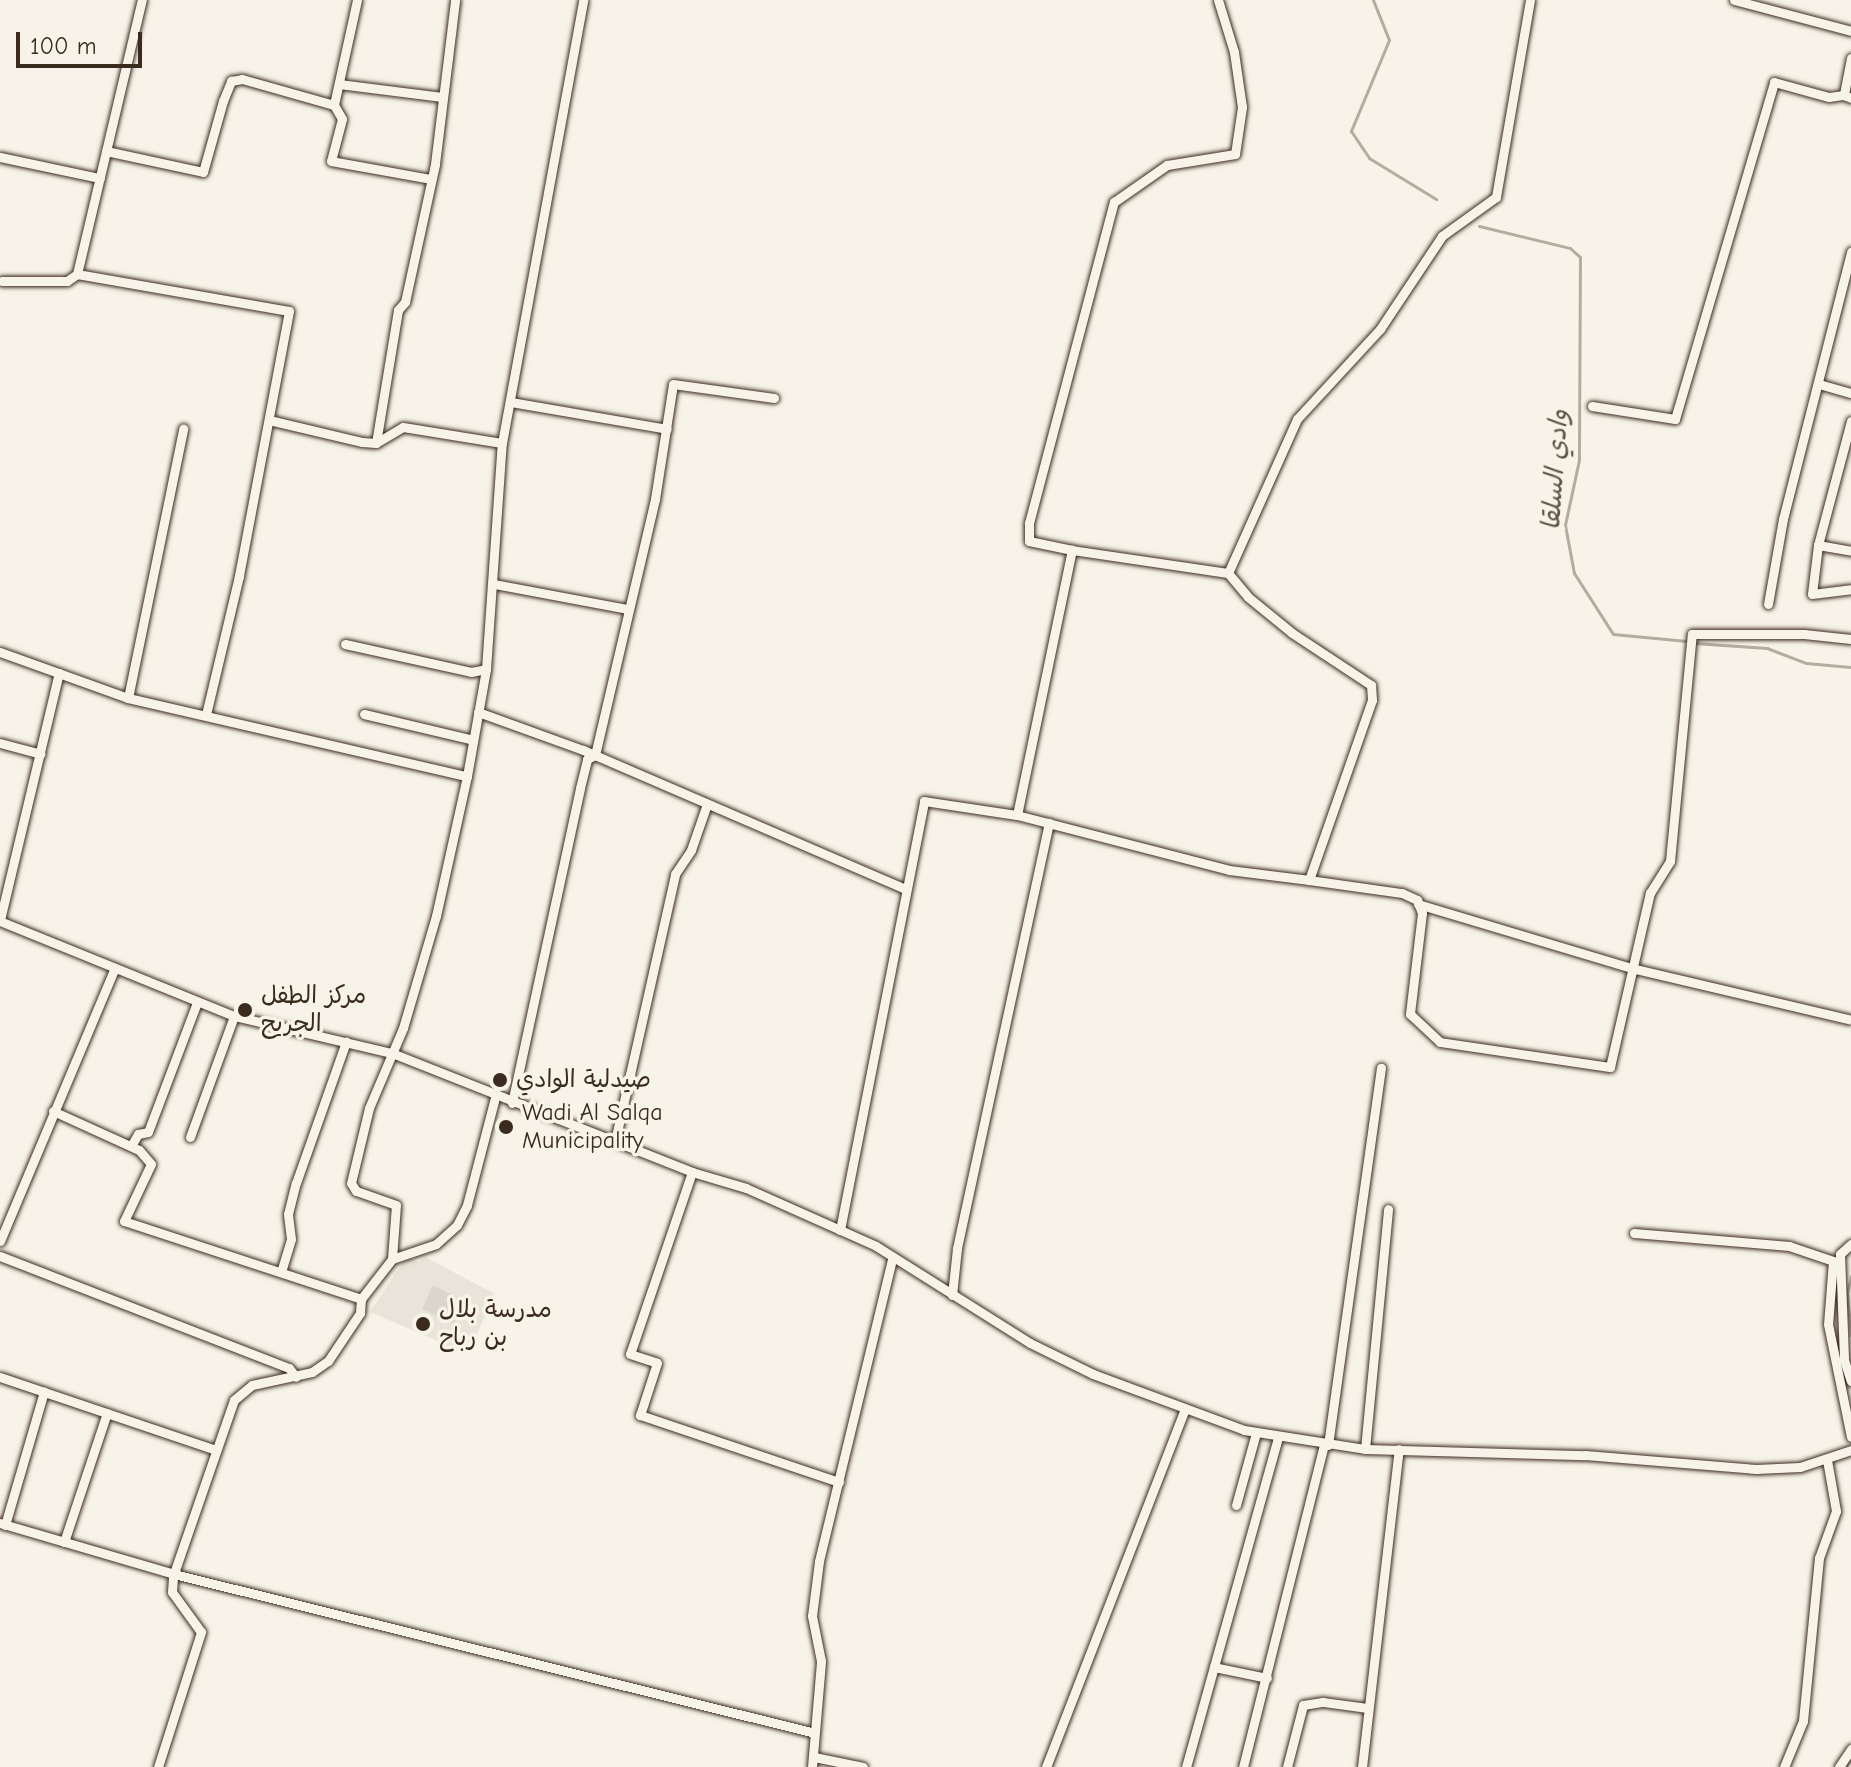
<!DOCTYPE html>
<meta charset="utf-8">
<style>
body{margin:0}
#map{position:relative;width:1851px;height:1767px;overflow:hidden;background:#f7f3e8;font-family:"Comic Neue","Playpen Sans Arabic",sans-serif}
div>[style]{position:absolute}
.built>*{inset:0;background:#e9e4d9}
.green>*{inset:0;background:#dbd6cb}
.stream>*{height:3px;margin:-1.5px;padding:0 1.5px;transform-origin:1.5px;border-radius:1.5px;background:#b4aca0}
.roads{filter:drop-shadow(0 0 2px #3b2a1e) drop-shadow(0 0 2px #3b2a1e)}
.street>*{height:9px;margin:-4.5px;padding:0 4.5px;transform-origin:4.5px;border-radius:4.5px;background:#f7f3e8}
.dots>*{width:22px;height:22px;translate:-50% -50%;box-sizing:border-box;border:4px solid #f7f3e8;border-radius:50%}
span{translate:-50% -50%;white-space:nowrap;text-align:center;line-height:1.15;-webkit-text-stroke:7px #f7f3e8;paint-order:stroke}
.poi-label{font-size:24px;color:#3b2a1e}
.left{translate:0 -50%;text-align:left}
.water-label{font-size:26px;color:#5f5145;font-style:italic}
.scale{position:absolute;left:16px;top:32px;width:126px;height:36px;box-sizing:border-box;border:4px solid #3b2a1e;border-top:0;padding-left:10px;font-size:24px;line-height:28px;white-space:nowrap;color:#3b2a1e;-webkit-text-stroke:6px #f7f3e8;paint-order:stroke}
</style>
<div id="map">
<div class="built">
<i style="clip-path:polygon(406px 1257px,419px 1262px,425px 1257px,495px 1294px,468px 1354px,370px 1312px)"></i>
</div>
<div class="green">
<i style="clip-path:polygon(433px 1285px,465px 1301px,454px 1324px,422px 1309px)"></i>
</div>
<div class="stream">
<i style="left:1373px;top:0;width:43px;rotate:68.2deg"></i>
<i style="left:1389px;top:40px;width:99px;rotate:112.7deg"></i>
<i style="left:1351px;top:131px;width:32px;rotate:56deg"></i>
<i style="left:1369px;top:158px;width:79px;rotate:31.5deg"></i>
<i style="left:1479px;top:226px;width:94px;rotate:13.6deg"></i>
<i style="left:1570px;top:248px;width:13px;rotate:42deg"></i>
<i style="left:1580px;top:257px;width:203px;rotate:90.3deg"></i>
<i style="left:1579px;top:460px;width:66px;rotate:102.2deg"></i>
<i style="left:1565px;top:525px;width:49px;rotate:79.4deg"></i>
<i style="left:1574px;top:573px;width:72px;rotate:57.4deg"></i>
<i style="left:1613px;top:634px;width:74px;rotate:5.4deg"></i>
<i style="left:1694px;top:643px;width:73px;rotate:3.9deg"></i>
<i style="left:1767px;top:648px;width:42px;rotate:21deg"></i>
<i style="left:1806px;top:663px;width:45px;rotate:5.1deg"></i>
<i style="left:1851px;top:1276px;width:18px;rotate:103deg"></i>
<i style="left:1847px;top:1294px;width:42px;rotate:84.6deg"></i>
<i style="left:1845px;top:1767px;width:11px;rotate:-56deg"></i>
</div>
<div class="roads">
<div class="street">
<i style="left:357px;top:0;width:107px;rotate:102.4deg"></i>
<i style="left:334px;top:105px;width:16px;rotate:60deg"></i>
<i style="left:342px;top:119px;width:43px;rotate:104.7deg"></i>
<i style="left:331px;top:161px;width:102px;rotate:10.2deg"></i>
<i style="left:1530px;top:0;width:200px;rotate:99.8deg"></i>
<i style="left:1496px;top:197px;width:67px;rotate:144.2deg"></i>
<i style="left:1442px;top:236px;width:112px;rotate:123.7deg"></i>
<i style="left:1380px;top:329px;width:122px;rotate:132.7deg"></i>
<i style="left:1297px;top:419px;width:169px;rotate:114.1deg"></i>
<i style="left:1228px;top:573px;width:31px;rotate:50deg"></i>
<i style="left:1248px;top:597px;width:57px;rotate:39.3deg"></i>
<i style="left:1292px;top:633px;width:95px;rotate:33.4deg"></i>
<i style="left:1371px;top:685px;width:15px;rotate:86deg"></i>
<i style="left:1372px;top:700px;width:191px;rotate:109.3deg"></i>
<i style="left:1309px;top:880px;width:94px;rotate:8deg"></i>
<i style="left:1402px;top:893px;width:17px;rotate:25deg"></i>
<i style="left:1417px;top:900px;width:14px;rotate:69deg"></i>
<i style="left:1422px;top:913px;width:102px;rotate:96.8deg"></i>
<i style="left:1410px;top:1014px;width:41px;rotate:43deg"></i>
<i style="left:1440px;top:1042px;width:172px;rotate:8.4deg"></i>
<i style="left:1610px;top:1067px;width:179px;rotate:-77.1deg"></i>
<i style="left:1650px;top:893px;width:38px;rotate:-58deg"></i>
<i style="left:1670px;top:861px;width:228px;rotate:-84.5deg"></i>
<i style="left:1692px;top:634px;width:112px"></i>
<i style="left:1804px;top:634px;width:47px;rotate:6.1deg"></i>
<i style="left:1734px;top:0;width:121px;rotate:14.8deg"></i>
<i style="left:1851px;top:58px;width:38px;rotate:101deg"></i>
<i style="left:1844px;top:95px;width:8px;rotate:23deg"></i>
<i style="left:339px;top:84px;width:104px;rotate:7.2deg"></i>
<i style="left:106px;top:151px;width:99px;rotate:12.2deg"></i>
<i style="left:203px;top:172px;width:74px;rotate:-74.3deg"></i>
<i style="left:223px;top:101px;width:22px;rotate:-68deg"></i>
<i style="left:231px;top:81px;width:11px;rotate:-10deg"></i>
<i style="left:242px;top:79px;width:96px;rotate:15.8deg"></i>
<i style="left:0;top:157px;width:102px;rotate:11.9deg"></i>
<i style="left:77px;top:274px;width:215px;rotate:9.9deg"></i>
<i style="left:289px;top:311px;width:270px;rotate:100.7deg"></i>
<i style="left:239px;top:576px;width:142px;rotate:103.4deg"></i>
<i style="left:2px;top:281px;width:65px"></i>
<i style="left:67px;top:281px;width:12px;rotate:-35deg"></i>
<i style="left:77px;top:274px;width:282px;rotate:-76.7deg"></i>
<i style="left:1819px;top:384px;width:33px;rotate:16deg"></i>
<i style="left:511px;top:402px;width:158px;rotate:9.8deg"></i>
<i style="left:1592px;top:406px;width:84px;rotate:8.9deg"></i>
<i style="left:1675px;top:419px;width:351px;rotate:-73.6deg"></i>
<i style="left:1774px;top:82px;width:57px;rotate:15.3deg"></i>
<i style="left:1829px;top:97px;width:15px;rotate:-8deg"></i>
<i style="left:269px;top:420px;width:96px;rotate:13.3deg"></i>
<i style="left:362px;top:442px;width:14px;rotate:4deg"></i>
<i style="left:376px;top:443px;width:31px;rotate:-31deg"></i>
<i style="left:403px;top:427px;width:100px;rotate:9.2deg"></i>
<i style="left:1851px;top:421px;width:128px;rotate:104.9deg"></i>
<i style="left:1818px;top:545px;width:49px;rotate:97deg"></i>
<i style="left:1812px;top:594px;width:39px;rotate:-7deg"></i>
<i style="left:376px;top:443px;width:135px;rotate:-80.6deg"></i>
<i style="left:398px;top:310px;width:11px;rotate:-49deg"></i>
<i style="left:405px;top:302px;width:141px;rotate:-77.7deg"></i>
<i style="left:435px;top:164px;width:165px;rotate:-83deg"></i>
<i style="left:1818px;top:545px;width:34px;rotate:10deg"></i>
<i style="left:1072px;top:550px;width:158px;rotate:8.4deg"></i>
<i style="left:494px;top:584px;width:136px;rotate:10.6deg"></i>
<i style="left:1768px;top:604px;width:86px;rotate:-80deg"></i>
<i style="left:1783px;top:519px;width:276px;rotate:-75.7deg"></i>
<i style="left:345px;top:644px;width:129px;rotate:12.5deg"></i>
<i style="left:471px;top:672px;width:15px;rotate:-11deg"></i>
<i style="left:0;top:652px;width:136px;rotate:19.8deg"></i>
<i style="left:128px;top:698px;width:348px;rotate:13deg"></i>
<i style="left:128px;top:698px;width:275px;rotate:-78.4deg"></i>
<i style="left:478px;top:712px;width:112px;rotate:19.9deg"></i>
<i style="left:583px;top:750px;width:352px;rotate:23.3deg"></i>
<i style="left:364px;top:714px;width:109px;rotate:13.3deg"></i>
<i style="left:0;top:743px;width:42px;rotate:15deg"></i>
<i style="left:1017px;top:815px;width:219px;rotate:14.5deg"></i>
<i style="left:1229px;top:870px;width:81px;rotate:7.1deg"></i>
<i style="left:1418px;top:904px;width:227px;rotate:16.7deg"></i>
<i style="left:1635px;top:969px;width:220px;rotate:13.2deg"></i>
<i style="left:0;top:920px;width:254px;rotate:-76.6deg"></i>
<i style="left:0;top:921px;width:253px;rotate:22.1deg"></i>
<i style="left:234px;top:1016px;width:162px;rotate:13.2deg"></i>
<i style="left:392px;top:1053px;width:323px;rotate:21.6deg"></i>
<i style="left:692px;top:1172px;width:56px;rotate:16.5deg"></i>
<i style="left:746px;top:1188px;width:142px;rotate:24deg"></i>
<i style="left:876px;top:1246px;width:182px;rotate:32.2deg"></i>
<i style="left:1030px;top:1343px;width:70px;rotate:26.2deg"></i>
<i style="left:1093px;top:1374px;width:161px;rotate:20.3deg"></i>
<i style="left:1244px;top:1430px;width:122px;rotate:8.9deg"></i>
<i style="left:1365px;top:1449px;width:220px;rotate:1.6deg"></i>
<i style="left:1585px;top:1455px;width:172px;rotate:4.7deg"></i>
<i style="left:1756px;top:1469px;width:44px;rotate:-2.6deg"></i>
<i style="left:1800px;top:1467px;width:54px;rotate:-18.4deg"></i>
<i style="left:512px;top:1103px;width:322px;rotate:-77.8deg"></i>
<i style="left:580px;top:788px;width:30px;rotate:-76deg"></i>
<i style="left:587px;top:759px;width:9px;rotate:-27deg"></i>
<i style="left:595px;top:755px;width:263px;rotate:-76.8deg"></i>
<i style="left:655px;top:499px;width:116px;rotate:-81.1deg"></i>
<i style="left:673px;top:384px;width:102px;rotate:7.9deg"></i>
<i style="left:53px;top:1111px;width:94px;rotate:24.4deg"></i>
<i style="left:139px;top:1150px;width:18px;rotate:49deg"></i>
<i style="left:151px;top:1164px;width:63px;rotate:115.3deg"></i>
<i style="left:124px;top:1221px;width:250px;rotate:18.2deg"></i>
<i style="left:190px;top:1137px;width:129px;rotate:-70deg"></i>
<i style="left:615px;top:1141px;width:274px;rotate:-77.3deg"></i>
<i style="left:675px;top:874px;width:29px;rotate:-56deg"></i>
<i style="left:691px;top:850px;width:49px;rotate:-70.8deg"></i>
<i style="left:131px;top:1146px;width:14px;rotate:-60deg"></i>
<i style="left:138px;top:1134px;width:10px;rotate:-11deg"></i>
<i style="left:148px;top:1132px;width:139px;rotate:-69.3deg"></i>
<i style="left:692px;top:1172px;width:192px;rotate:108.8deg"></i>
<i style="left:630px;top:1354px;width:28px;rotate:18deg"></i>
<i style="left:657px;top:1363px;width:55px;rotate:108.1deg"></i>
<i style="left:640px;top:1415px;width:210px;rotate:18.6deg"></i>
<i style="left:840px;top:1230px;width:437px;rotate:-78.9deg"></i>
<i style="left:924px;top:801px;width:94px;rotate:8.6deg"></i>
<i style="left:1017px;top:815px;width:271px;rotate:-78.3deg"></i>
<i style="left:1072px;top:550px;width:44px;rotate:-168.2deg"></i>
<i style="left:1029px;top:541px;width:18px;rotate:-90deg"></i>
<i style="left:1029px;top:523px;width:332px;rotate:-75.2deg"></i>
<i style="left:1114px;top:202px;width:65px;rotate:-34.9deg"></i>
<i style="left:1167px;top:165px;width:69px;rotate:-9.2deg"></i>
<i style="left:1235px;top:154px;width:48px;rotate:-81.5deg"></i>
<i style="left:1242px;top:107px;width:56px;rotate:-98.3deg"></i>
<i style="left:1234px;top:52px;width:54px;rotate:-107.1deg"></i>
<i style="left:1634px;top:1233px;width:156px;rotate:4.8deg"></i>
<i style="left:1789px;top:1246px;width:46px;rotate:18.8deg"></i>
<i style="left:1833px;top:1261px;width:63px;rotate:94.5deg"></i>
<i style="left:1828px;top:1324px;width:115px;rotate:78.5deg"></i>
<i style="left:0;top:1241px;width:296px;rotate:-67.2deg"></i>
<i style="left:1851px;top:1244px;width:15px;rotate:138deg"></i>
<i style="left:1840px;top:1254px;width:106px;rotate:87.8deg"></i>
<i style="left:1844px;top:1360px;width:22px;rotate:72deg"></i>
<i style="left:0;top:1256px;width:310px;rotate:21.2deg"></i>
<i style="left:289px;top:1368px;width:11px;rotate:52deg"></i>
<i style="left:392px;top:1259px;width:54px;rotate:-85.8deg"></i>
<i style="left:396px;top:1205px;width:42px;rotate:-160.7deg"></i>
<i style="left:356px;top:1191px;width:9px;rotate:-122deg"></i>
<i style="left:351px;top:1183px;width:77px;rotate:-76.5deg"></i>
<i style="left:369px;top:1108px;width:87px;rotate:-67deg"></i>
<i style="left:403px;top:1028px;width:117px;rotate:-73.6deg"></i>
<i style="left:436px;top:916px;width:143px;rotate:-77.5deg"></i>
<i style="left:467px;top:776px;width:109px;rotate:-79.9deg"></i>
<i style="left:486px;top:669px;width:227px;rotate:-86deg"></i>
<i style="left:502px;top:443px;width:450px;rotate:-79.6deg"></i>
<i style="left:281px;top:1272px;width:34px;rotate:-73deg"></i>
<i style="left:291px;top:1239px;width:25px;rotate:-97deg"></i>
<i style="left:288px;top:1214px;width:32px;rotate:-76deg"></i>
<i style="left:296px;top:1183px;width:150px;rotate:-70.5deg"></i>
<i style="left:952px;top:1295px;width:47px;rotate:-83.9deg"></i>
<i style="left:957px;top:1248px;width:435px;rotate:-77.8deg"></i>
<i style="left:0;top:1377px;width:228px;rotate:18.7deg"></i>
<i style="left:1328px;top:1445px;width:381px;rotate:-82deg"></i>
<i style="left:1365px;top:1449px;width:241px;rotate:-84.5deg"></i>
<i style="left:1236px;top:1505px;width:75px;rotate:-74.5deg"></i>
<i style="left:0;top:1523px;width:181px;rotate:16.3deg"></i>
<i style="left:174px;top:1574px;width:660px;rotate:13.93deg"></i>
<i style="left:5px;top:1525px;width:139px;rotate:-73.7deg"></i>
<i style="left:64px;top:1542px;width:136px;rotate:-71.6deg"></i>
<i style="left:1214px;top:1667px;width:54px;rotate:11.7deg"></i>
<i style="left:814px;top:1757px;width:50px;rotate:11.5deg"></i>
<i style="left:158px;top:1767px;width:142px;rotate:-72.3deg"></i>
<i style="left:201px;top:1632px;width:49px;rotate:-125.9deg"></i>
<i style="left:172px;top:1592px;width:16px;rotate:-86deg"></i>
<i style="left:173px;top:1576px;width:186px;rotate:-70.9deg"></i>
<i style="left:234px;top:1400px;width:23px;rotate:-40deg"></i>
<i style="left:252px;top:1385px;width:61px;rotate:-12.2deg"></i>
<i style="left:312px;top:1372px;width:19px;rotate:-35deg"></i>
<i style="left:328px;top:1361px;width:58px;rotate:-56.3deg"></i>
<i style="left:360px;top:1313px;width:14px;rotate:-86deg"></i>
<i style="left:361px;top:1299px;width:51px;rotate:-52.2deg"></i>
<i style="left:392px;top:1259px;width:46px;rotate:-18.8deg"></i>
<i style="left:436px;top:1244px;width:28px;rotate:-42deg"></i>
<i style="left:457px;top:1225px;width:22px;rotate:-63deg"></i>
<i style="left:467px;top:1205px;width:115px;rotate:-75.4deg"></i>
<i style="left:812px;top:1767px;width:106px;rotate:-85.1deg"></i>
<i style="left:821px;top:1661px;width:46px;rotate:-101.3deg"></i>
<i style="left:812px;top:1616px;width:55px;rotate:-82.7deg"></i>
<i style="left:819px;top:1561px;width:310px;rotate:-76.4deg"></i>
<i style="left:1046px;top:1767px;width:382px;rotate:-68.8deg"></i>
<i style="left:1186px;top:1767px;width:343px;rotate:-74.4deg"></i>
<i style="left:1243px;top:1767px;width:332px;rotate:-75.9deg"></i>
<i style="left:1287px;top:1767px;width:64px;rotate:-75.5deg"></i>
<i style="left:1303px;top:1705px;width:20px;rotate:-9deg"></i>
<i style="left:1323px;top:1702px;width:44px;rotate:7.8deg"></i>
<i style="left:1362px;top:1767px;width:320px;rotate:-83.4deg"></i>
<i style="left:1784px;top:1767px;width:50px;rotate:-67.6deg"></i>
<i style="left:1803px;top:1721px;width:164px;rotate:-84.4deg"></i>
<i style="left:1819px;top:1558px;width:50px;rotate:-70.1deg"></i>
<i style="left:1836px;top:1511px;width:52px;rotate:-100deg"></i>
<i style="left:1839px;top:1767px;width:22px;rotate:-56deg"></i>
</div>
</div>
<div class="dots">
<i style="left:245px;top:1010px;background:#3b2a1e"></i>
<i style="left:500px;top:1080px;background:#3b2a1e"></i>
<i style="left:506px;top:1127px;background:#3b2a1e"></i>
<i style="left:423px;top:1324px;background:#3b2a1e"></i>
</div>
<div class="poi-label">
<span class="left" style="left:261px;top:1010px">مركز الطفل<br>الجريح</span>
<span class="left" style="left:516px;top:1080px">صيدلية الوادي</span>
<span class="left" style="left:522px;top:1127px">Wadi Al Salqa<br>Municipality</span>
<span class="left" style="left:439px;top:1324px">مدرسة بلال<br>بن رباح</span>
</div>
<div class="water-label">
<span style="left:1556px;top:470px;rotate:-86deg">وادي السلقا</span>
</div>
<div class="scale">100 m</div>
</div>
